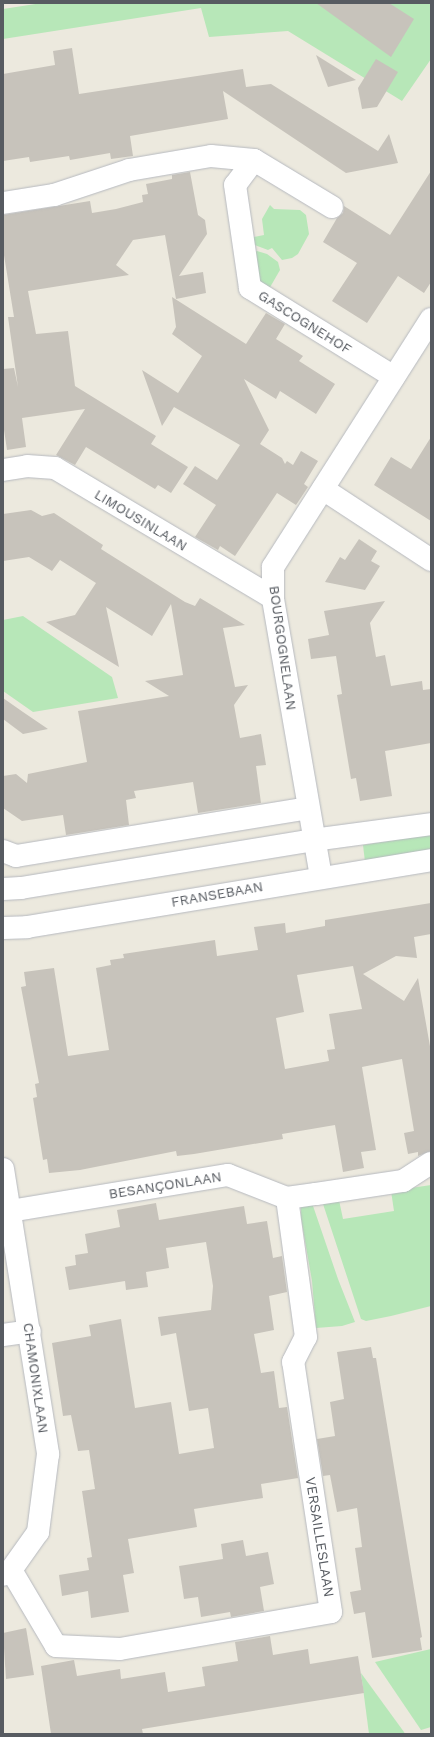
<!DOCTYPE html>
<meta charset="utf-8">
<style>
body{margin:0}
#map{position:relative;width:434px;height:1737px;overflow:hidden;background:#ece9de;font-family:"Work Sans",sans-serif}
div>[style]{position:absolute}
.green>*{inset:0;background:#b7e7b8}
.building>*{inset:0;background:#c7c3bb}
.roads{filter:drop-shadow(0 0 1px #b6b9bf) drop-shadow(0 0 1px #b6b9bf)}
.street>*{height:22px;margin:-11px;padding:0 11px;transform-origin:11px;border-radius:11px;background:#fff}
.secondary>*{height:22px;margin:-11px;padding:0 11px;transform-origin:11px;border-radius:11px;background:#fff}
span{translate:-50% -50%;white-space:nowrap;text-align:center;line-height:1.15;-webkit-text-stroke:3px #fff;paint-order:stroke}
.street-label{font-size:14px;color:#575b61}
.frame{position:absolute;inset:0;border:4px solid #575b61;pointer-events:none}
</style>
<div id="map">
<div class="green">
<i style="clip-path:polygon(42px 3px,431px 3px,431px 59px,402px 101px,288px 31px,209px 37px,201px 8px,3px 39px,3px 9px)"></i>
<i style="clip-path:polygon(270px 205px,274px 209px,300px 210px,306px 215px,309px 234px,298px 254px,292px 258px,282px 260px,272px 248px,268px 250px,252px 244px,249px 238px,264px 235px,262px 219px)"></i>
<i style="clip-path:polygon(257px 251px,267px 254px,278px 262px,280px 270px,269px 289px,254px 281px,251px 253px)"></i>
<i style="clip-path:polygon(23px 616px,112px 677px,118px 698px,33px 712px,3px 691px,3px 620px)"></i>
<i style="clip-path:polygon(431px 834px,431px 851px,365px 862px,363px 845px)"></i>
<i style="clip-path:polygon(431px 1185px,431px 1306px,391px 1316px,366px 1321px,361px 1319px,323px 1204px,339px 1200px,343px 1219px,394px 1211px,391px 1191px)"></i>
<i style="clip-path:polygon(312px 1203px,338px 1279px,355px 1322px,342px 1326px,316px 1328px,312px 1281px,301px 1218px,301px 1206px)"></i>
<i style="clip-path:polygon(431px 1649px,431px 1727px,421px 1730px,375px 1662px)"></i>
<i style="clip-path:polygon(361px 1673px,404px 1732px,405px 1734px,369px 1734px)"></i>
</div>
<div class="building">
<i style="clip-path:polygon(316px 3px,389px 3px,414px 19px,391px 57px)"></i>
<i style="clip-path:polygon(72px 48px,79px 94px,243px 69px,246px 87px,271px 84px,378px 151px,389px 134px,398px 163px,346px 173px,223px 91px,228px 119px,130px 136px,133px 156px,111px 159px,110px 153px,70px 160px,69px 156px,30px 162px,29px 157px,3px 161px,3px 74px,55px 65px,53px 51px)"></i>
<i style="clip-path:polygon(316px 55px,356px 80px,328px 87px)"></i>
<i style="clip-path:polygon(376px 59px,398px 72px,377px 107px,362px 109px,358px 88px)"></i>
<i style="clip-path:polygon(431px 171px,431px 282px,424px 293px,398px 276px,367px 323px,332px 301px,357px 263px,323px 242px,337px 218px,343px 213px,344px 206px,390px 235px)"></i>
<i style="clip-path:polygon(190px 172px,198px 215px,205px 220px,207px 234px,179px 276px,203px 272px,206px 293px,176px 299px,165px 235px,133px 240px,116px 265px,129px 275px,28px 291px,36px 334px,68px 331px,75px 386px,156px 436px,151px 444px,188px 467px,171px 493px,158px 485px,155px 489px,86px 447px,75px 465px,56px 455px,85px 409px,22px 418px,26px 447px,7px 450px,3px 423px,3px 369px,14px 368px,18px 387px,8px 317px,14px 317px,3px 249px,3px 215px,90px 201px,92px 213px,116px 209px,143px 202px,142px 195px,148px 194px,146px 184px,172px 179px,172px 175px)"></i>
<i style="clip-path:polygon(172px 297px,246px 344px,266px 313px,285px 324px,276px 339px,303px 356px,299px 361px,335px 384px,316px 414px,280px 391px,276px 399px,244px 379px,269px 430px,260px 444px,282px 458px,285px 464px,287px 461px,293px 465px,301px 451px,318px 461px,304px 484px,308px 487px,296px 505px,277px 493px,235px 556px,220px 546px,218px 550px,195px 537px,216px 505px,183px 484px,195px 466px,217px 480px,240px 445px,174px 407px,162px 426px,142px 370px,178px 393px,202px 356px,172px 334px,176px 327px)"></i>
<i style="clip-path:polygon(431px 437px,431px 521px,374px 485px,391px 457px,411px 469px)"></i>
<i style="clip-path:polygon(31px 510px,42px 516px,54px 513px,103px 545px,101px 549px,185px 602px,195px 606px,200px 598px,245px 625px,223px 628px,235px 687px,248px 685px,234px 705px,240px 738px,261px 734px,266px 765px,256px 766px,261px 803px,198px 813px,193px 782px,161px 787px,134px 791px,136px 798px,126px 800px,129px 825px,66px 835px,63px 815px,22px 821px,3px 808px,3px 776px,16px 774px,27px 783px,28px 774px,87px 762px,78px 711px,169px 696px,145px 681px,183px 675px,171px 604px,152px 636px,106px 607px,119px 667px,46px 622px,75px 615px,96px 583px,60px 560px,52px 571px,29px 557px,3px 561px,3px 514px)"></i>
<i style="clip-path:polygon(359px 539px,377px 551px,371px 561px,380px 566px,365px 590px,325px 582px,340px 557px,345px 560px)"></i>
<i style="clip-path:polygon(385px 601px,370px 623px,376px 657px,385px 655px,391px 686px,422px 681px,423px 690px,431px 689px,431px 743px,385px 751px,392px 796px,360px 801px,356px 778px,351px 779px,337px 695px,342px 694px,336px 656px,311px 659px,308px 639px,329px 635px,324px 611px)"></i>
<i style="clip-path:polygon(3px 698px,23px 712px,48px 729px,23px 734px,3px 719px)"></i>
<i style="clip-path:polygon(evenodd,431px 903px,431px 934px,414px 937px,417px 958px,396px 956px,363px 974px,404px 1001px,418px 978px,431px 1052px,431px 1151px,418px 1156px,418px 1152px,408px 1154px,404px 1133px,414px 1131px,402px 1059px,362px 1067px,376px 1150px,361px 1152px,364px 1168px,343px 1172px,335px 1125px,282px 1134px,283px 1139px,194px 1154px,177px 1156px,176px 1151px,80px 1170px,49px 1173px,47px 1159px,43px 1160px,33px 1098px,37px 1097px,35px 1084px,39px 1083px,21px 987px,26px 986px,24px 972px,54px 968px,68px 1056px,109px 1050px,96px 968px,111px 965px,110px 960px,124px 958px,123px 954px,215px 940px,217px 956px,258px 950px,254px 927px,285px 923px,286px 933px,325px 926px,325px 920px,431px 903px,353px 966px,362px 1009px,329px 1014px,335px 1049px,327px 1050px,329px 1061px,285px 1069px,276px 1018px,304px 1012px,297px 975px,353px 966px)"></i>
<i style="clip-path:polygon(156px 1203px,159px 1220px,244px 1206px,247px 1224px,267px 1221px,273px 1258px,282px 1256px,287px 1292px,269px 1296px,274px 1330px,254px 1334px,261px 1373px,274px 1371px,279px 1408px,287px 1407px,298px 1478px,261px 1484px,263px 1498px,194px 1509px,197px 1527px,128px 1539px,134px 1573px,123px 1575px,129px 1612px,91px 1618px,88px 1591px,62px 1596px,59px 1575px,89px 1570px,87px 1558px,92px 1557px,82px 1491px,95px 1489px,89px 1450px,78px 1451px,71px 1415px,63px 1416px,52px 1343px,91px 1336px,89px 1325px,121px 1319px,135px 1408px,171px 1402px,179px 1454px,214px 1448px,208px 1408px,189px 1411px,176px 1333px,161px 1336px,158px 1317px,211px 1310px,213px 1286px,206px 1242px,166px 1248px,169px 1268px,146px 1272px,148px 1287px,126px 1290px,125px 1281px,69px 1290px,65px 1267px,76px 1265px,75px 1255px,88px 1253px,85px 1234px,120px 1227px,117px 1210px)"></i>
<i style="clip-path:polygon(371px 1347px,373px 1358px,376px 1358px,422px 1637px,420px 1638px,422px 1650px,372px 1658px,365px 1612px,354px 1614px,350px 1592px,361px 1590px,355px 1548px,362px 1547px,357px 1508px,337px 1512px,330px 1475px,323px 1476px,317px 1439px,335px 1436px,330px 1402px,344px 1399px,337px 1352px)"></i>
<i style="clip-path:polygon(243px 1540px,246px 1556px,268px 1552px,274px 1584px,260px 1587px,264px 1611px,231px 1617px,230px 1612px,201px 1617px,198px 1597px,184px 1599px,179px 1566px,223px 1559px,221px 1544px)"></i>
<i style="clip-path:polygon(26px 1628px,34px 1675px,6px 1679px,3px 1633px)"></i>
<i style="clip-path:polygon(270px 1636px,273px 1655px,308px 1649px,310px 1664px,358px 1656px,364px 1693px,142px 1729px,143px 1734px,51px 1734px,41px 1666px,74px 1660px,77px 1676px,120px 1669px,121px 1679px,165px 1672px,168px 1692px,205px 1686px,202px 1667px,238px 1661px,235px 1642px)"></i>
</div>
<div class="roads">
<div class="street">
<i style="left:254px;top:160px;width:31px;rotate:127deg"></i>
<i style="left:235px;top:185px;width:104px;rotate:81.7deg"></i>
<i style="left:250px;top:288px;width:169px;rotate:31.7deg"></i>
<i style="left:3px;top:203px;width:52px;rotate:-8.9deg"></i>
<i style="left:54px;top:195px;width:79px;rotate:-18.4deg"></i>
<i style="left:129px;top:170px;width:83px;rotate:-9.7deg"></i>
<i style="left:211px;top:156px;width:43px;rotate:5.3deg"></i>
<i style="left:254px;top:160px;width:91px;rotate:31.1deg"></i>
<i style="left:3px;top:470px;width:24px;rotate:-9deg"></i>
<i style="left:27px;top:466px;width:28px;rotate:4deg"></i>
<i style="left:55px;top:468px;width:254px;rotate:30.8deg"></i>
<i style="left:323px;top:489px;width:129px;rotate:33.3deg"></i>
<i style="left:3px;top:851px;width:14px;rotate:21deg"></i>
<i style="left:16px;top:856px;width:296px;rotate:-9.3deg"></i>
<i style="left:321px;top:877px;width:283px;rotate:-99.8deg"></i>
<i style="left:273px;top:598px;width:31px;rotate:-90deg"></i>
<i style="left:273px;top:567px;width:294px;rotate:-57.5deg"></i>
<i style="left:3px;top:1169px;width:289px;rotate:81deg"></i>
<i style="left:48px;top:1454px;width:79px;rotate:97.3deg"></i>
<i style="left:38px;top:1532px;width:47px;rotate:125.4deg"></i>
<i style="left:11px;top:1570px;width:9px;rotate:148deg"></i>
<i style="left:10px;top:1211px;width:221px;rotate:-9.4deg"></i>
<i style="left:228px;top:1175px;width:63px;rotate:21.3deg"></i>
<i style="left:287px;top:1198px;width:29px;rotate:-8deg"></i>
<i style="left:316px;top:1194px;width:88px;rotate:-8.5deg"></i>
<i style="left:403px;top:1181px;width:33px;rotate:-33deg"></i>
<i style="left:3px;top:1335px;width:27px;rotate:-8deg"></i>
<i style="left:11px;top:1570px;width:88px;rotate:59.4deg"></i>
<i style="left:56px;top:1646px;width:64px;rotate:2.7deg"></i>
<i style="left:120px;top:1649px;width:214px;rotate:-9.9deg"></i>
<i style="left:331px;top:1612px;width:253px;rotate:-98.6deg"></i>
<i style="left:293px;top:1362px;width:28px;rotate:-63deg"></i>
<i style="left:306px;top:1337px;width:140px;rotate:-97.8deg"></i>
</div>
<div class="secondary">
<i style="left:3px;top:889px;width:18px;rotate:-3deg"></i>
<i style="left:21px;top:888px;width:296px;rotate:-9.3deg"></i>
<i style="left:313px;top:840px;width:119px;rotate:-7.7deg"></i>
<i style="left:3px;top:928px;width:24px;rotate:-2deg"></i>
<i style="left:27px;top:927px;width:410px;rotate:-9.4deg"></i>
</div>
</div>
<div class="street-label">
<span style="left:305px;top:322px;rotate:32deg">GASCOGNEHOF</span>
<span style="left:141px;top:520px;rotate:31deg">LIMOUSINLAAN</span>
<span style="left:283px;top:648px;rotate:82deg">BOURGOGNELAAN</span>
<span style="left:217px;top:894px;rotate:-10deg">FRANSEBAAN</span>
<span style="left:165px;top:1185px;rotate:-9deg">BESANÇONLAAN</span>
<span style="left:36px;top:1378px;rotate:82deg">CHAMONIXLAAN</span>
<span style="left:320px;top:1537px;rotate:81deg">VERSAILLESLAAN</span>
</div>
<div class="frame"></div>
</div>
